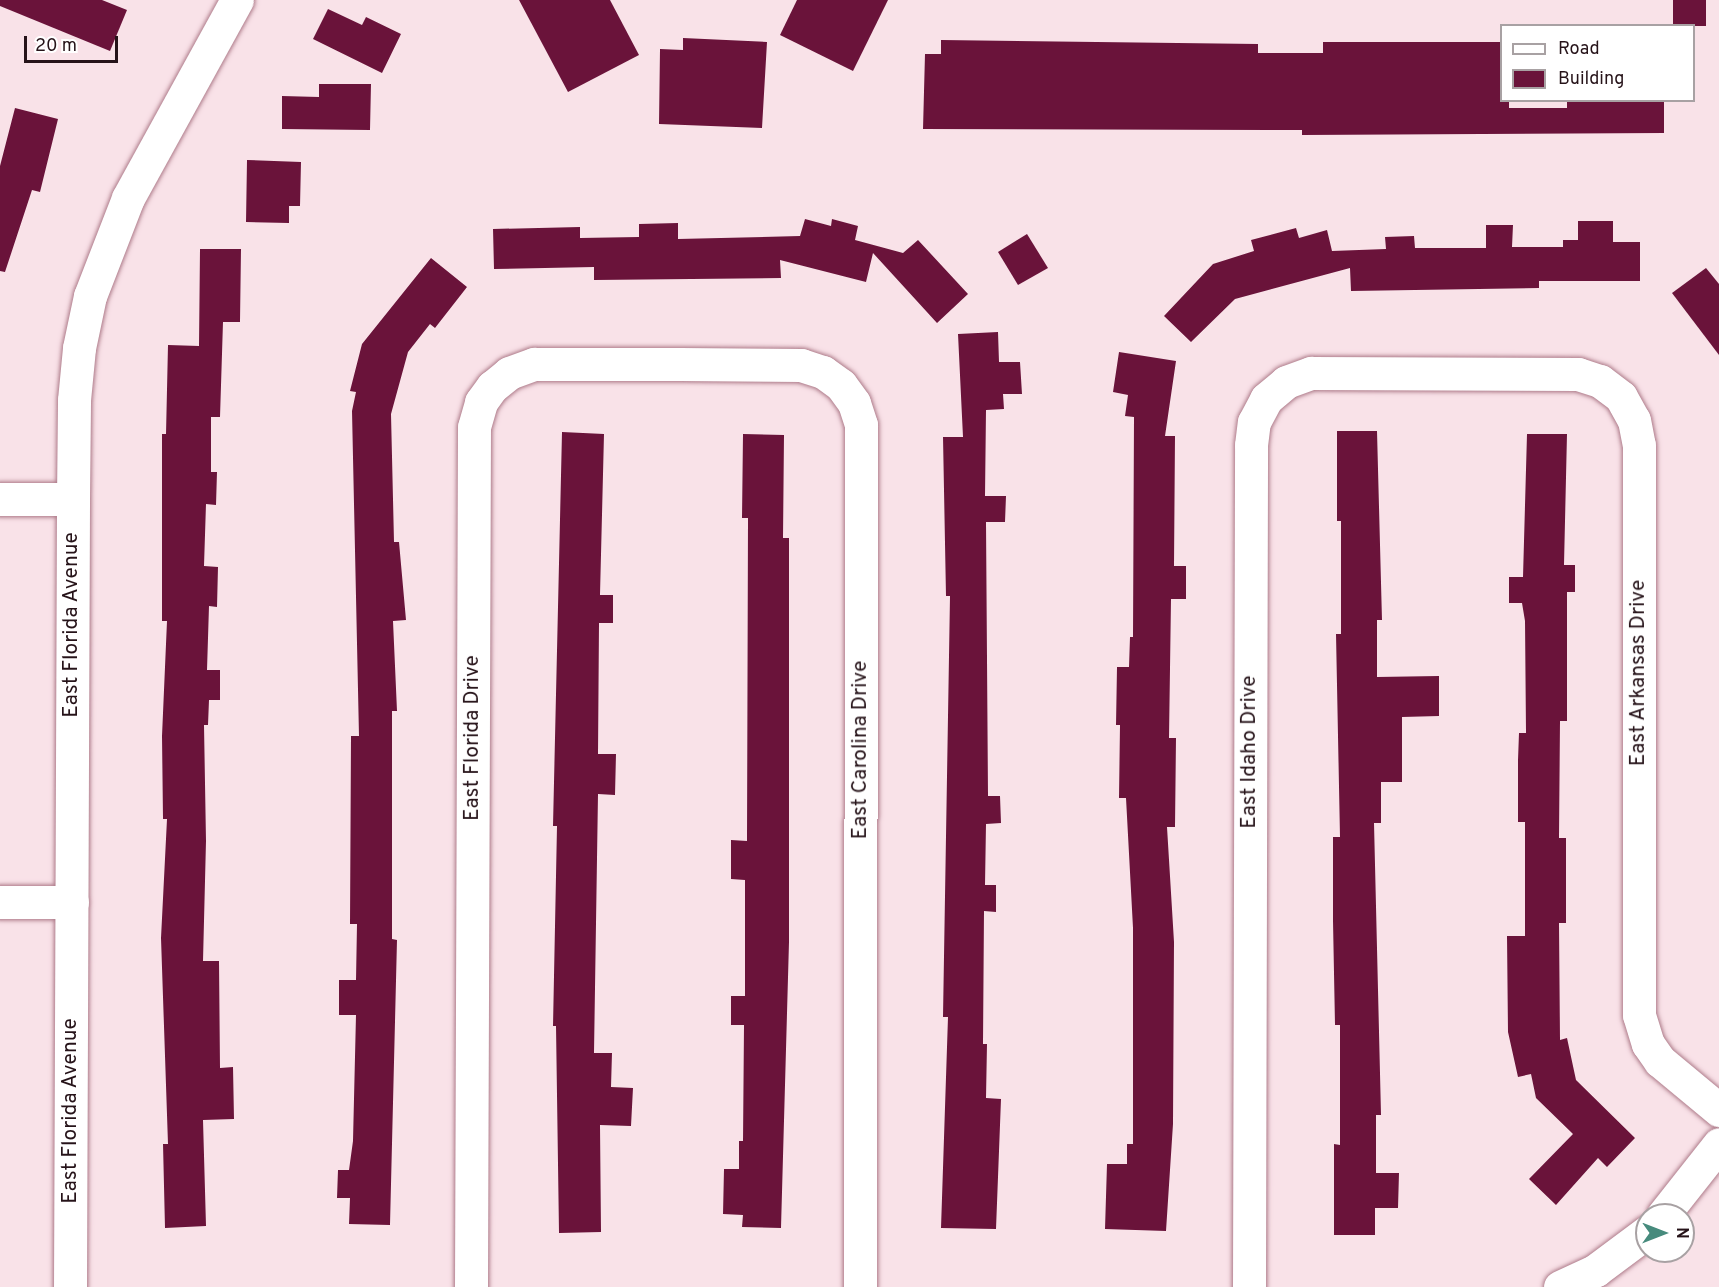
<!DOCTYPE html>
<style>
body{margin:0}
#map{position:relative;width:1719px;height:1287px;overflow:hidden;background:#f9e2e8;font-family:Overpass,sans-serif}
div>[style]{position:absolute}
.building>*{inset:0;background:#6a133a}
.roads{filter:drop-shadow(0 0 2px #ae7b8a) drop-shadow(0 0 2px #ae7b8a)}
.minor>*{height:33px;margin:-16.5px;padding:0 16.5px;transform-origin:16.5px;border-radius:16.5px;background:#fff}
span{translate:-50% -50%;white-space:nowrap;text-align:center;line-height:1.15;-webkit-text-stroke:6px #fff;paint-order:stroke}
.street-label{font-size:21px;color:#261319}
.legend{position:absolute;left:1500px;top:24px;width:195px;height:78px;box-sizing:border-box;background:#fff;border:2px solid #a8a1a3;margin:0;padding:8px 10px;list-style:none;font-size:18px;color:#261319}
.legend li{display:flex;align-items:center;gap:12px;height:30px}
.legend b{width:30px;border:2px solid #a8a1a3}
.north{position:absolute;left:1635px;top:1203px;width:60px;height:60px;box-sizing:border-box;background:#fff;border:2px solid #a8a1a3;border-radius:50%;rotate:90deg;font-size:16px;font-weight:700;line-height:24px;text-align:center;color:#261319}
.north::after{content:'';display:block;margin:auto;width:21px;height:27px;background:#478b7d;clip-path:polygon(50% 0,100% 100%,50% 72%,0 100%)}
.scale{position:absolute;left:24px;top:36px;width:94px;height:27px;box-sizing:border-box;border:3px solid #261319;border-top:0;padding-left:8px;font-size:18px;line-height:21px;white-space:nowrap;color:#261319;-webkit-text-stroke:4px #fff;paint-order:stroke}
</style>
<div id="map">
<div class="building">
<i style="clip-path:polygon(0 0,102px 0,127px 10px,110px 51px,0 6px)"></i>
<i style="clip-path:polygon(519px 0,610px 0,639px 55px,568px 92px)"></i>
<i style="clip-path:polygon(797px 0,888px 0,853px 71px,780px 35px)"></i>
<i style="clip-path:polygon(1673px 0,1706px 0,1706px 26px,1673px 26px)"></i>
<i style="clip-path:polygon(328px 9px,362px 25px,366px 17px,401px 34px,382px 73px,313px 39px)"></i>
<i style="clip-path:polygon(683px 38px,767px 42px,762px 128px,659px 124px,660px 49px,683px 50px)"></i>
<i style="clip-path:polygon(941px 40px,1258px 44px,1258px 53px,1323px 53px,1323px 42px,1502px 42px,1502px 100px,1509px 100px,1509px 108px,1567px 108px,1567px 100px,1664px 100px,1664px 133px,1302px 135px,1302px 130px,923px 129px,925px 54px,941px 54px)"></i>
<i style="clip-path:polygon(319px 84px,371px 84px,370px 130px,282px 129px,282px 96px,319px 97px)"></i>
<i style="clip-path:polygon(15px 108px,58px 119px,40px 192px,32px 190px,5px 272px,0 271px,0 166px)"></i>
<i style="clip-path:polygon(247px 160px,301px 162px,300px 206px,289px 206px,289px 223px,246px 222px)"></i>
<i style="clip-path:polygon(805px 219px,831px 226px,832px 219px,858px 226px,855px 240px,903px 253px,918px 240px,968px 294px,937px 323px,873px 253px,866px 282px,780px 260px,781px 278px,594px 280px,594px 267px,494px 269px,493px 229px,580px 227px,580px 238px,639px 237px,639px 224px,678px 223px,678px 239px,800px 236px)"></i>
<i style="clip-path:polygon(1578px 221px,1613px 221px,1613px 242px,1640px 242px,1640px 281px,1539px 281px,1539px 288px,1351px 291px,1350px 268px,1235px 299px,1191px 342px,1164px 316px,1213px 264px,1254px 251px,1251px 240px,1296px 228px,1299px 238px,1327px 230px,1332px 251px,1386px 249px,1385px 237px,1414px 236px,1415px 248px,1486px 248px,1486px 225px,1513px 225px,1512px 247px,1563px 247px,1563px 240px,1578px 240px)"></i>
<i style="clip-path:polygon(1027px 234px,1048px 268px,1018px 285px,998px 252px)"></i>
<i style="clip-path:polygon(200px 249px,241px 249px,240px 322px,223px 322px,220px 417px,211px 417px,211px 472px,217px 472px,216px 505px,206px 504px,204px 566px,218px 567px,217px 607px,209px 606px,207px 670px,220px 670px,220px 700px,209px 700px,208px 725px,204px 725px,206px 841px,203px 961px,219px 961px,220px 1068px,233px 1067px,234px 1119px,203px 1120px,206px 1226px,165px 1228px,163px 1144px,168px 1144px,161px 938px,167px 819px,163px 819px,162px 736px,167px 621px,162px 621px,162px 434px,166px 434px,168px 345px,199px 346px)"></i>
<i style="clip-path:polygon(431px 258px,467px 287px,435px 328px,430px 324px,408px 352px,391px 414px,394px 542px,399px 542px,406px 620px,393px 621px,397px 711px,392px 711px,392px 939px,397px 940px,390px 1225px,349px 1224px,350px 1198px,337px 1198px,338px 1170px,349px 1170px,353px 1141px,356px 1015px,339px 1015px,339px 980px,356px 980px,357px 924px,350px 924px,351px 736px,359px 736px,352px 411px,356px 392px,350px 391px,362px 344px)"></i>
<i style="clip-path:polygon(1706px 268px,1719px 284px,1719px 355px,1672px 293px)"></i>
<i style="clip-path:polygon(998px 332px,999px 362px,1020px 362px,1022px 394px,1003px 394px,1004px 409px,986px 410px,985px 496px,1006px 496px,1005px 522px,986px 522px,988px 796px,1000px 796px,1001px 823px,986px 824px,985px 885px,996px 885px,996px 912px,984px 911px,983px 1044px,987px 1044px,986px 1098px,1001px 1099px,996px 1229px,941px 1228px,948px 1017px,943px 1017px,950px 596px,946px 596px,943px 437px,963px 437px,958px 334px)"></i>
<i style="clip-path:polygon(1119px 352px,1176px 361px,1165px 436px,1175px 436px,1174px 566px,1186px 566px,1186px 599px,1171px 599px,1169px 738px,1176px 738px,1175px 827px,1167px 827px,1174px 942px,1173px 1124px,1166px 1231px,1105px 1229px,1107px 1164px,1127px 1164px,1127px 1144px,1133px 1144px,1133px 928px,1126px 798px,1119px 798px,1120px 725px,1116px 725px,1117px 667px,1129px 667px,1130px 637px,1133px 637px,1134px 417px,1125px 416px,1128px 395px,1113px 392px)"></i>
<i style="clip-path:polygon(1337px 431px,1377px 431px,1382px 620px,1377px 620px,1377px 677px,1439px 676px,1439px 716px,1402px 717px,1402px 782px,1381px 782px,1381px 823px,1374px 823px,1381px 1115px,1376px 1115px,1376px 1173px,1399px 1173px,1398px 1208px,1375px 1208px,1375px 1235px,1334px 1235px,1334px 1144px,1340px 1145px,1340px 1025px,1335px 1025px,1333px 921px,1333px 837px,1340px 837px,1336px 634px,1341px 634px,1341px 521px,1337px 521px)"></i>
<i style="clip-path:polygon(562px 432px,604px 434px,600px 595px,613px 595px,613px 623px,599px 623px,598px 754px,616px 754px,615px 795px,598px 794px,594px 1053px,612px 1053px,611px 1087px,633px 1088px,631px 1126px,600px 1125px,601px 1232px,559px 1233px,556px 1026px,553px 1026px,557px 826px,553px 826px)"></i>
<i style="clip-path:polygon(743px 434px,784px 435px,783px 538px,789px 538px,789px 942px,781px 1228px,742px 1227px,743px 1215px,723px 1214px,724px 1169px,739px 1169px,739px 1141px,743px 1141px,744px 1025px,731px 1025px,731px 996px,745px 996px,745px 880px,731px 879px,731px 840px,747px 841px,748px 518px,742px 518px)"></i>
<i style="clip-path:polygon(1527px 434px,1567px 434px,1564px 565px,1575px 565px,1575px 592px,1567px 592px,1567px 721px,1560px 721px,1559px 838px,1566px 838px,1566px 923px,1559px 923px,1560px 1040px,1567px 1038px,1576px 1080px,1635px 1138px,1607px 1167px,1598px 1158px,1556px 1205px,1529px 1179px,1573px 1134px,1536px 1098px,1531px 1074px,1518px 1077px,1508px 1032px,1507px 936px,1525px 936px,1525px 822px,1518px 822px,1518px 760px,1519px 733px,1526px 733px,1525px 621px,1522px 603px,1509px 603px,1509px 577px,1523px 577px)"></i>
</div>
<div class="roads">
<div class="minor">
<i style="left:0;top:499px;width:73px"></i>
<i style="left:0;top:902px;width:72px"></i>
<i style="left:1663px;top:1215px;width:90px;rotate:-51.7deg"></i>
<i style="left:70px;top:1287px;width:788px;rotate:-89.78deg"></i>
<i style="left:73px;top:499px;width:99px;rotate:-89.4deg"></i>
<i style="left:74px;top:400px;width:52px;rotate:-84.5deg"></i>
<i style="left:79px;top:348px;width:53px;rotate:-78.1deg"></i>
<i style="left:90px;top:296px;width:105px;rotate:-68.8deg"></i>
<i style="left:128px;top:198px;width:226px;rotate:-61.2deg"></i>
<i style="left:471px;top:1287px;width:860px;rotate:-89.8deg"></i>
<i style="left:474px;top:427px;width:26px;rotate:-74deg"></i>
<i style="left:481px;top:402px;width:19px;rotate:-54deg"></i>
<i style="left:492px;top:387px;width:22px;rotate:-39deg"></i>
<i style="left:509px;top:373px;width:27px;rotate:-20deg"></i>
<i style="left:534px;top:364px;width:146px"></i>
<i style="left:680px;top:364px;width:121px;rotate:0.5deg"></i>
<i style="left:801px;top:365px;width:23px;rotate:18deg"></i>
<i style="left:823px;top:372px;width:22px;rotate:36deg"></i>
<i style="left:841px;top:385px;width:22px;rotate:54deg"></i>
<i style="left:854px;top:403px;width:23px;rotate:72deg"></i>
<i style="left:861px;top:425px;width:862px;rotate:90.07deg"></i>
<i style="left:1249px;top:1287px;width:842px;rotate:-89.86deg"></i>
<i style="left:1251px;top:445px;width:23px;rotate:-83deg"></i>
<i style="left:1254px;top:422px;width:26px;rotate:-62deg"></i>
<i style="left:1266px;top:399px;width:26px;rotate:-40deg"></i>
<i style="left:1286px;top:382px;width:27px;rotate:-20deg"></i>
<i style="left:1311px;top:373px;width:267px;rotate:0.2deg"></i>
<i style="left:1578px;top:374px;width:23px;rotate:18deg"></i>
<i style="left:1600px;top:381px;width:26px;rotate:37deg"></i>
<i style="left:1621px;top:397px;width:26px;rotate:61deg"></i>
<i style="left:1634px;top:420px;width:25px;rotate:79deg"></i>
<i style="left:1639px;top:445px;width:570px;rotate:90deg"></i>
<i style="left:1639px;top:1015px;width:30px;rotate:73deg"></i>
<i style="left:1648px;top:1044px;width:21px;rotate:55deg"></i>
<i style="left:1660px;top:1061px;width:77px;rotate:39.7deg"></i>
<i style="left:1560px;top:1287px;width:40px;rotate:-25deg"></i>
<i style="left:1596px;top:1270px;width:64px;rotate:-36.7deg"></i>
</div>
</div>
<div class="street-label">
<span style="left:72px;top:625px;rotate:-90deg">East Florida Avenue</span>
<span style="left:1639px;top:673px;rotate:-90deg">East Arkansas Drive</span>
<span style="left:473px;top:738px;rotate:-90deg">East Florida Drive</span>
<span style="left:861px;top:750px;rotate:-90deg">East Carolina Drive</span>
<span style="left:1250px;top:752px;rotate:-90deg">East Idaho Drive</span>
<span style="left:71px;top:1111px;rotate:-90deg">East Florida Avenue</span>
</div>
<ul class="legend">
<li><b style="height:8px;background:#fff"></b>Road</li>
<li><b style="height:16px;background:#6a133a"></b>Building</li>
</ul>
<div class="north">N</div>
<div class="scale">20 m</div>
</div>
